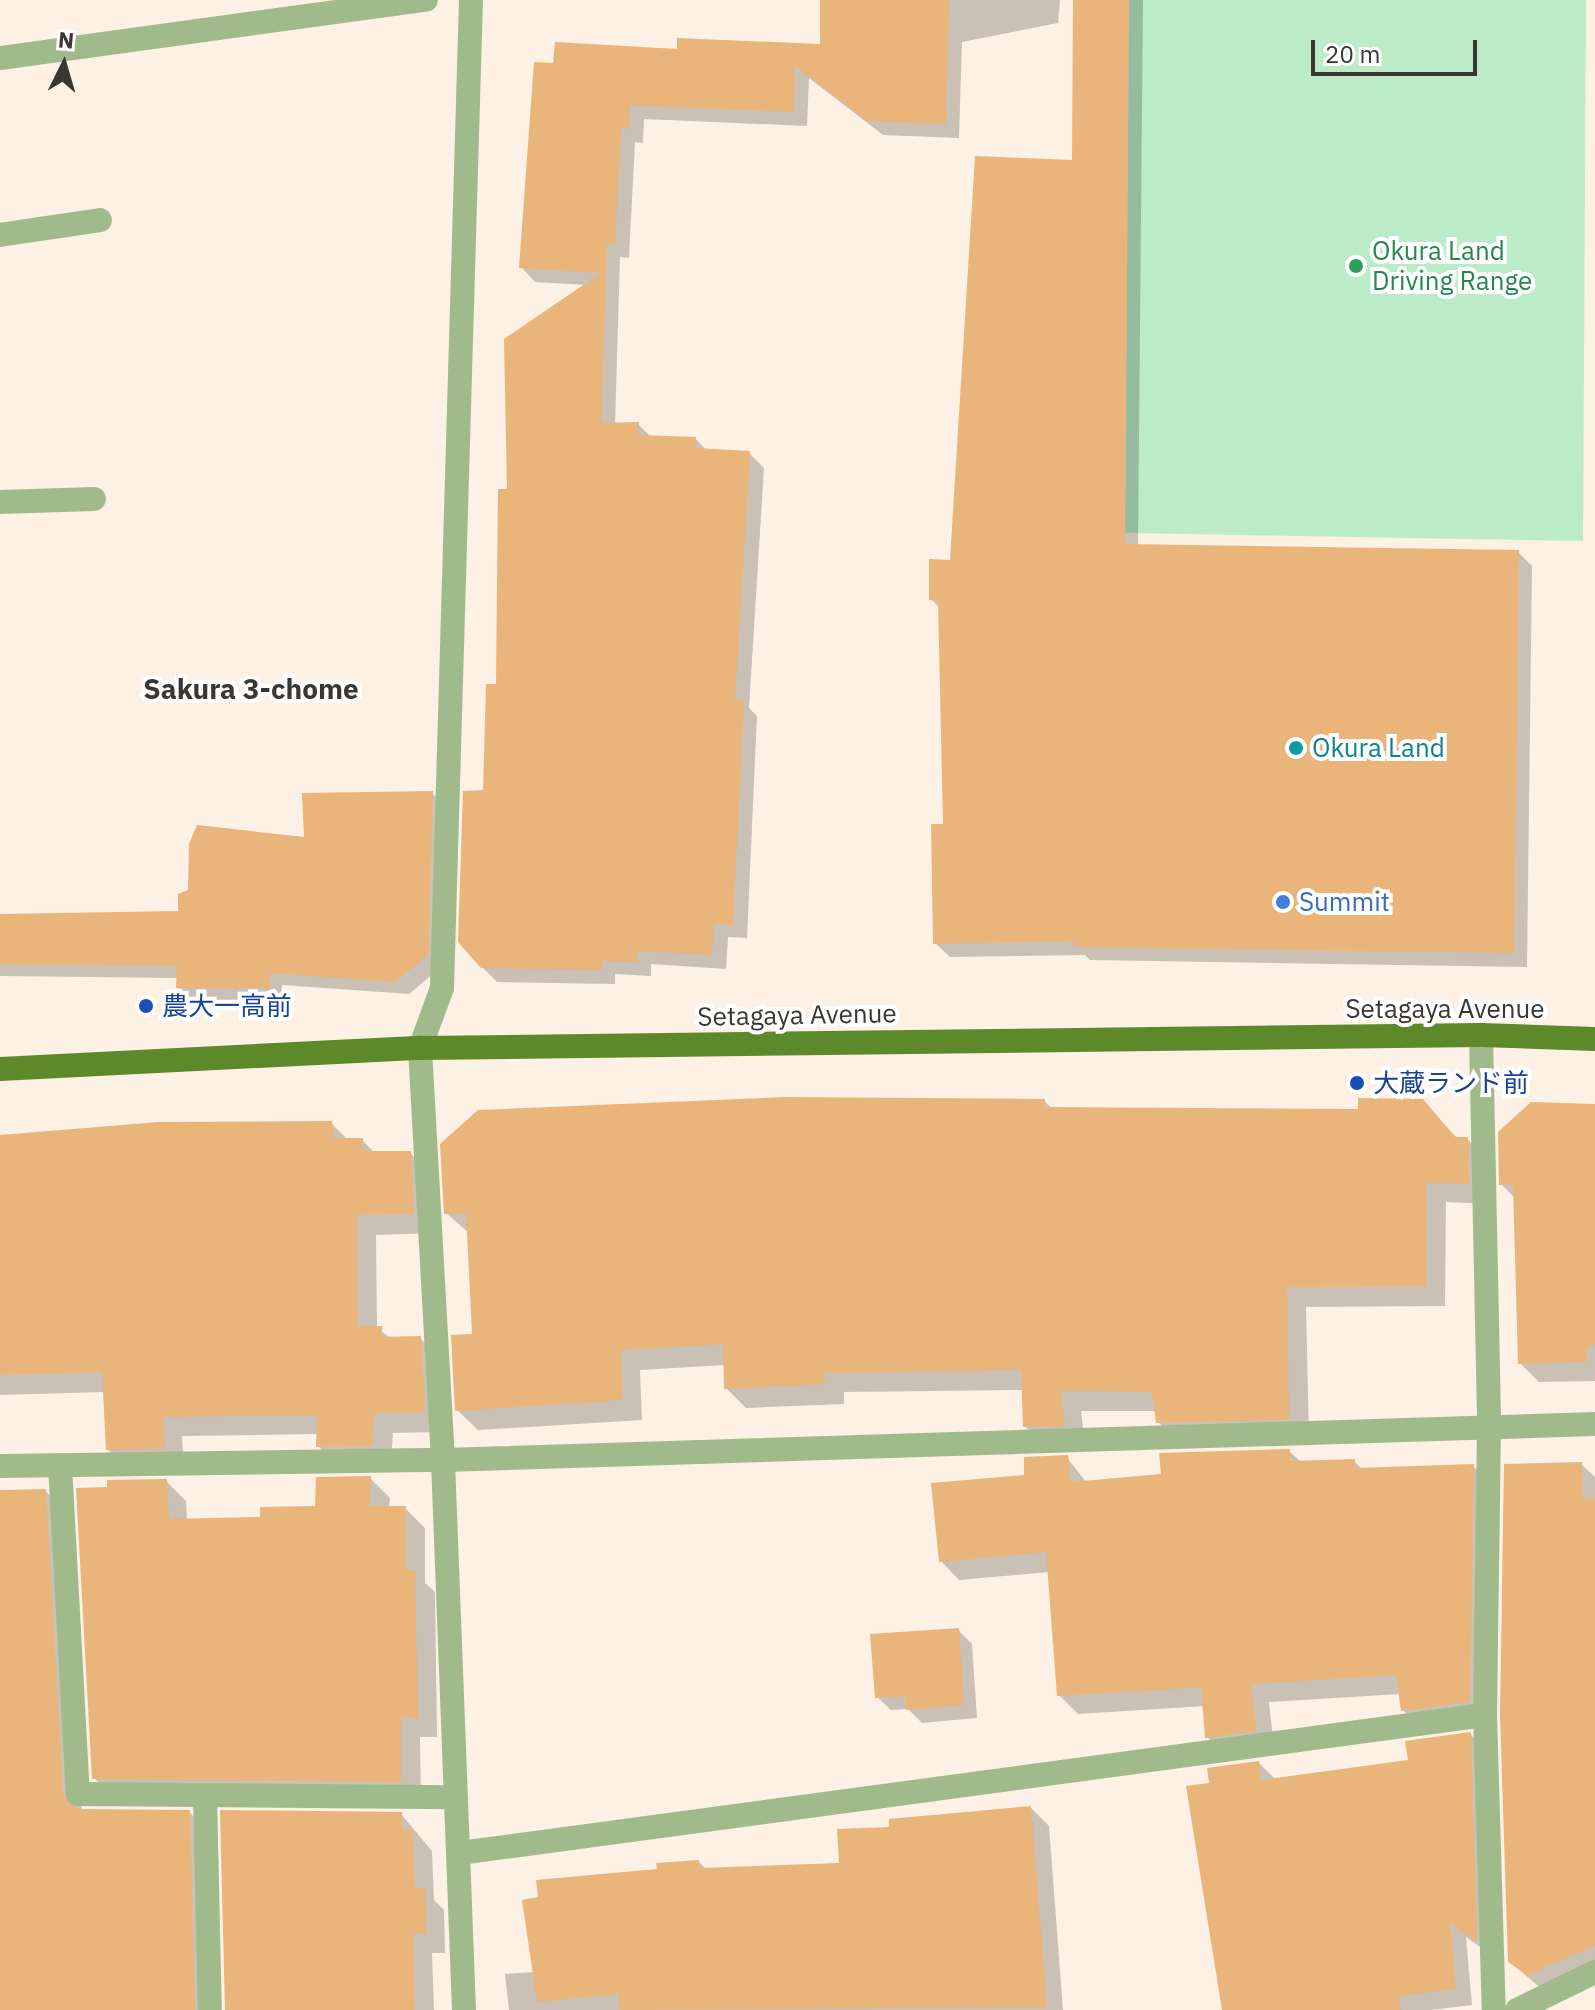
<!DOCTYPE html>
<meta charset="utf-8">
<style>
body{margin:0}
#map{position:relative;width:1595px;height:2010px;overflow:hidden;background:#fcf1e4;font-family:"IBM Plex Sans","Noto Sans JP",sans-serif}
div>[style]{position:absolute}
.green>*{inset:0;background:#bbebc9}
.shadow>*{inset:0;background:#0003}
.building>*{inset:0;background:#e9b57a}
.minor>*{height:24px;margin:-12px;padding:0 12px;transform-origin:12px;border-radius:12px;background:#a1ba8c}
.major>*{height:24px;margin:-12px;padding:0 12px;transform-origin:12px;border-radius:12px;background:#5d892b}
.dots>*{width:22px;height:22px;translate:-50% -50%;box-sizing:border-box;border:4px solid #fff;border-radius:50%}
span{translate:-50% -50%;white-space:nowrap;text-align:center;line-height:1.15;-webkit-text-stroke:8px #fff;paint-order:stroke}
.leisure-label{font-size:26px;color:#27864d}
.left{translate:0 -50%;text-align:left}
.culture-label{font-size:26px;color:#0d838f}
.shop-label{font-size:26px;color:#366cbe}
.transit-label{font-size:26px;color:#164399}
.street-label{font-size:26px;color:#3a3631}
.neighbourhood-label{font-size:28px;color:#3a3631;font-weight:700}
.north{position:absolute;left:24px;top:24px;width:80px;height:80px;-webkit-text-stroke:6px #fff;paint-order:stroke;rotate:5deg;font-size:22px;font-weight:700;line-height:32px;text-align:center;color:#3a3631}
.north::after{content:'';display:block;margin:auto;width:28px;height:36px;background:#3a3631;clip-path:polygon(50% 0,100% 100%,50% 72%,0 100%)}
.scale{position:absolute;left:1311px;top:40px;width:166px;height:36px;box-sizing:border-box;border:4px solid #3a3631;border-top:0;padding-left:10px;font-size:24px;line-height:28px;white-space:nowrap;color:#3a3631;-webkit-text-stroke:6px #fff;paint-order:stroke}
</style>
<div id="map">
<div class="green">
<i style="clip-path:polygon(1129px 0,1586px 0,1583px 541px,1125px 533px)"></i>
</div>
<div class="shadow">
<i style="clip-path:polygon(822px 0,1060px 0,1058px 23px,962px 42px,959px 138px,883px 135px,809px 78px,807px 126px,644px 119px,643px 143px,635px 142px,629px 258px,620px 257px,615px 425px,638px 424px,651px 437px,696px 439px,707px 451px,749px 453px,764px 468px,749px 708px,757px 716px,747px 938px,728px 937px,726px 969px,651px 964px,651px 976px,615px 974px,615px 984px,497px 982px,482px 967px,485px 792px,498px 686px,509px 491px,587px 285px,535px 282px,521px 267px,555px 65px,679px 51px,822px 46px)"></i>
<i style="clip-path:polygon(1075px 0,1143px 0,1138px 546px,1518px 552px,1532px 566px,1527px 967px,1090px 960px,1085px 955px,950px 957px,935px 943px,945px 826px,940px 608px,931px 599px,952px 562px,1074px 162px)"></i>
<i style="clip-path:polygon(432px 793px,445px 806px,440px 968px,409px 994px,282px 985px,282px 1000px,191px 1000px,178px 987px,178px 978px,0 976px,0 916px,180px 913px,307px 839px)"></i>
<i style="clip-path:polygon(1044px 1101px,1053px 1109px,1360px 1111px,1422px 1101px,1458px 1139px,1467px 1139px,1488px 1159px,1489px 1204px,1446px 1202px,1445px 1306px,1306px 1307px,1309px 1438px,1178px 1442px,1158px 1422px,1156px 1411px,1081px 1411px,1085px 1445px,1045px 1447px,1025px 1426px,1024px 1390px,844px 1392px,844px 1404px,746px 1408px,726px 1388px,725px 1365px,640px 1370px,642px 1420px,478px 1430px,457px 1410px,474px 1336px,469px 1233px,446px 1213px)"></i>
<i style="clip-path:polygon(1595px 1106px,1595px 1381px,1539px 1382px,1520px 1363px,1516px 1199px,1501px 1184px)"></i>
<i style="clip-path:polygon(331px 1123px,348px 1140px,362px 1140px,375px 1153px,410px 1153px,430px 1173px,433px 1233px,376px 1235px,377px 1328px,392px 1339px,420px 1338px,440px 1358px,444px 1432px,393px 1433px,391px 1465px,338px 1466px,318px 1446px,318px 1434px,182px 1436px,184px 1468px,128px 1469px,107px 1449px,105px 1392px,0 1395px,0 1137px,158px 1124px)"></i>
<i style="clip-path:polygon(1289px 1451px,1301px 1462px,1354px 1461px,1363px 1470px,1473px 1466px,1491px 1485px,1488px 1720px,1421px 1729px,1403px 1710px,1400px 1694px,1269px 1702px,1274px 1749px,1226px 1755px,1207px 1737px,1205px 1706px,1078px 1714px,1059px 1695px,1049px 1572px,959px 1580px,941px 1561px,1026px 1477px,1067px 1458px,1087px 1483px,1163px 1476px)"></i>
<i style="clip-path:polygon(1581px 1464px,1595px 1477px,1595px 1974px,1550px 1996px,1510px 1962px)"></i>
<i style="clip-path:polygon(370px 1478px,390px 1498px,389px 1508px,405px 1508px,425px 1528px,425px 1583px,435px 1592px,437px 1737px,420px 1737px,421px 1801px,114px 1798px,94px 1778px,166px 1481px,186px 1501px,187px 1521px,262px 1518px,317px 1508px)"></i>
<i style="clip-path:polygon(45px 1491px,66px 1511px,82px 1811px,189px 1812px,210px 1832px,214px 2010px,0 2010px,0 1492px)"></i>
<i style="clip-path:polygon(958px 1630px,972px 1644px,977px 1718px,922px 1723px,908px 1709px,891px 1710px,877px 1697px)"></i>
<i style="clip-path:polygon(1470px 1734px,1487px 1751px,1493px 1956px,1466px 1937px,1472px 2005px,1431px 2010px,1224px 2010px,1189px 1787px,1211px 1784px,1259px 1763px,1276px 1780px,1410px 1762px)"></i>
<i style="clip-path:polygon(1031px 1808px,1049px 1826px,1063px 2010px,509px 2010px,505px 1974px,535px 1972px,659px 1871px,699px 1862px,707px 1870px,841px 1865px,891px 1829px)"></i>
<i style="clip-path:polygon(401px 1814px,432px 1851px,434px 1900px,444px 1910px,445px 1953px,432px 1953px,434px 2010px,227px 2010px)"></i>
</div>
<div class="building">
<i style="clip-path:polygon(820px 0,949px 0,946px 124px,867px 121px,795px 66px,794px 112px,631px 105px,629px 129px,621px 128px,615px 244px,607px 243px,601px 423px,639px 422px,638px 435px,696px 437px,695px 448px,750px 451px,735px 700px,744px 700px,733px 925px,714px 924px,712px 955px,638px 951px,637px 962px,602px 961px,602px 970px,481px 968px,458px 942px,463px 791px,483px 790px,486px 684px,496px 684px,498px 489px,507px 489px,504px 339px,601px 273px,519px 268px,534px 62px,553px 63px,555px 42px,677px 49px,677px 38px,820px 44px)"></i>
<i style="clip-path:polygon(1073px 0,1129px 0,1125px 544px,1519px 550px,1514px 953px,1074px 947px,1074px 941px,933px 944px,931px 824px,943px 824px,938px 601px,929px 600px,929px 559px,950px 560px,975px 156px,1072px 160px)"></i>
<i style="clip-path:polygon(433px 791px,428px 955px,395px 982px,270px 973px,270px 988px,176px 988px,177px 966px,0 964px,0 914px,178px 911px,178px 894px,188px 890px,189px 844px,197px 825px,304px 837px,302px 793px)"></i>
<i style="clip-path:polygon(785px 1097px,1045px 1099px,1045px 1107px,1358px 1109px,1358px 1098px,1423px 1099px,1455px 1137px,1468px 1137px,1469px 1184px,1426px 1183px,1426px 1286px,1287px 1287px,1289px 1419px,1156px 1423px,1152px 1392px,1061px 1391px,1065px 1426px,1023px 1427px,1021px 1370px,824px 1373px,825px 1384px,724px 1389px,723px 1344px,621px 1350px,623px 1400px,455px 1411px,451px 1335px,472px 1334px,466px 1213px,444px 1214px,440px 1144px,478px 1110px)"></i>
<i style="clip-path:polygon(1531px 1102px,1595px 1104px,1595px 1345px,1587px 1346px,1587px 1362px,1518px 1364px,1513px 1185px,1499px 1185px,1498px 1132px)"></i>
<i style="clip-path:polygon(332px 1121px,333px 1138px,363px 1138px,363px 1151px,411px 1151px,414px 1214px,357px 1215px,358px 1327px,382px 1326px,382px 1337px,421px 1336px,425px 1412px,374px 1413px,372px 1446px,316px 1447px,317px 1415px,163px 1417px,165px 1449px,106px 1450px,102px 1372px,0 1375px,0 1135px,158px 1122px)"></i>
<i style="clip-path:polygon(1290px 1449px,1290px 1461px,1355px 1459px,1355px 1468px,1474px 1464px,1470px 1702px,1401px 1711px,1396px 1675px,1251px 1684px,1256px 1731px,1205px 1738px,1201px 1687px,1057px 1696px,1046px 1552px,939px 1562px,931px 1483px,1024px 1475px,1024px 1457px,1068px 1455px,1071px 1482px,1161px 1474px,1159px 1453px)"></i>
<i style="clip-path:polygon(1582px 1462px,1583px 1499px,1595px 1499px,1595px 1945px,1528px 1976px,1508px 1962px,1500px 1715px,1504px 1464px)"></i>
<i style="clip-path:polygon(371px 1476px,369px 1506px,406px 1506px,406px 1570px,415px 1570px,418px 1718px,401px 1717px,401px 1782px,92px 1779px,76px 1488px,107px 1487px,107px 1480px,167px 1479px,169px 1519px,260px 1517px,260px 1507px,315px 1506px,316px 1477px)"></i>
<i style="clip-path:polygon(46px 1489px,63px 1796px,78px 1809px,190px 1810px,195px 2010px,0 2010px,0 1490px)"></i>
<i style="clip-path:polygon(959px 1628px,964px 1705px,906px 1710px,905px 1696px,875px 1698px,870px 1634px)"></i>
<i style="clip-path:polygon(1471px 1732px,1477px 1942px,1450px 1923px,1456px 1989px,1398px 1996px,1401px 2010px,1222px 2010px,1186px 1786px,1209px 1783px,1207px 1768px,1259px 1761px,1261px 1780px,1408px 1760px,1405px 1741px)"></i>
<i style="clip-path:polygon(1031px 1806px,1047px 2007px,620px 2010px,618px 1994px,537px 2002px,522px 1900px,538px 1897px,536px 1880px,657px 1869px,656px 1863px,699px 1860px,700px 1868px,839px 1863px,837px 1829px,889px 1827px,889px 1819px)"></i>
<i style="clip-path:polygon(220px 1810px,402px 1812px,402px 1829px,412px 1829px,415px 1889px,425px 1888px,426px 1934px,413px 1934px,415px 2010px,225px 2010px)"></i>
</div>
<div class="minor">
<i style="left:0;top:58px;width:430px;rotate:-7.8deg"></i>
<i style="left:0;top:235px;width:101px;rotate:-8.5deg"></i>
<i style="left:0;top:502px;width:94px;rotate:-1.8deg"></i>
<i style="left:1481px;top:1035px;width:393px;rotate:88.8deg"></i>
<i style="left:1489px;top:1428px;width:287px;rotate:90.8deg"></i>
<i style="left:1485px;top:1715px;width:295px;rotate:88.3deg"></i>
<i style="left:60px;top:1465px;width:329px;rotate:86.9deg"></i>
<i style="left:78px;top:1794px;width:377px;rotate:0.5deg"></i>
<i style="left:0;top:1466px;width:443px;rotate:-0.8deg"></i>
<i style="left:443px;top:1460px;width:1153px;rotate:-1.79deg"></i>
<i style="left:205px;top:1797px;width:213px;rotate:88.7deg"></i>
<i style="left:460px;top:1853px;width:1034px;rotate:-7.67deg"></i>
<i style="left:464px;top:2010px;width:550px;rotate:-92.19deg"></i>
<i style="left:443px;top:1460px;width:413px;rotate:-93.2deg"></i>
<i style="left:420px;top:1048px;width:64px;rotate:-69.9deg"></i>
<i style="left:442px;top:988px;width:988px;rotate:-88.32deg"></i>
<i style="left:1517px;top:2010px;width:87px;rotate:-26deg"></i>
</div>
<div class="major">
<i style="left:0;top:1069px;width:421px;rotate:-2.9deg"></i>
<i style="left:420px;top:1048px;width:1061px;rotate:-0.7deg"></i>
<i style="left:1481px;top:1035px;width:114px;rotate:2deg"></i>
</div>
<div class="dots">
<i style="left:1356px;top:266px;background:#2e9e5b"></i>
<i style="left:1296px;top:748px;background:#0f9aa8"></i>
<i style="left:1283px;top:902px;background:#3f7fe0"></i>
<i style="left:146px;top:1006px;background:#1a4fb4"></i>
<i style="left:1357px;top:1083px;background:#1a4fb4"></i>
</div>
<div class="leisure-label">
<span class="left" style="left:1372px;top:266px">Okura Land<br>Driving Range</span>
</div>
<div class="culture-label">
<span class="left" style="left:1312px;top:748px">Okura Land</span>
</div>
<div class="shop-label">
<span class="left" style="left:1299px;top:902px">Summit</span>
</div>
<div class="transit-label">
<span class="left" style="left:162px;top:1006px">農大一高前</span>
<span class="left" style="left:1373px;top:1083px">大蔵ランド前</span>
</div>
<div class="street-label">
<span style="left:1445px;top:1009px">Setagaya Avenue</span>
<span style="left:797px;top:1015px;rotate:-1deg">Setagaya Avenue</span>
</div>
<div class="neighbourhood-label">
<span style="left:251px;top:689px">Sakura 3-chome</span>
</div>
<div class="north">N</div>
<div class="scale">20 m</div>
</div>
